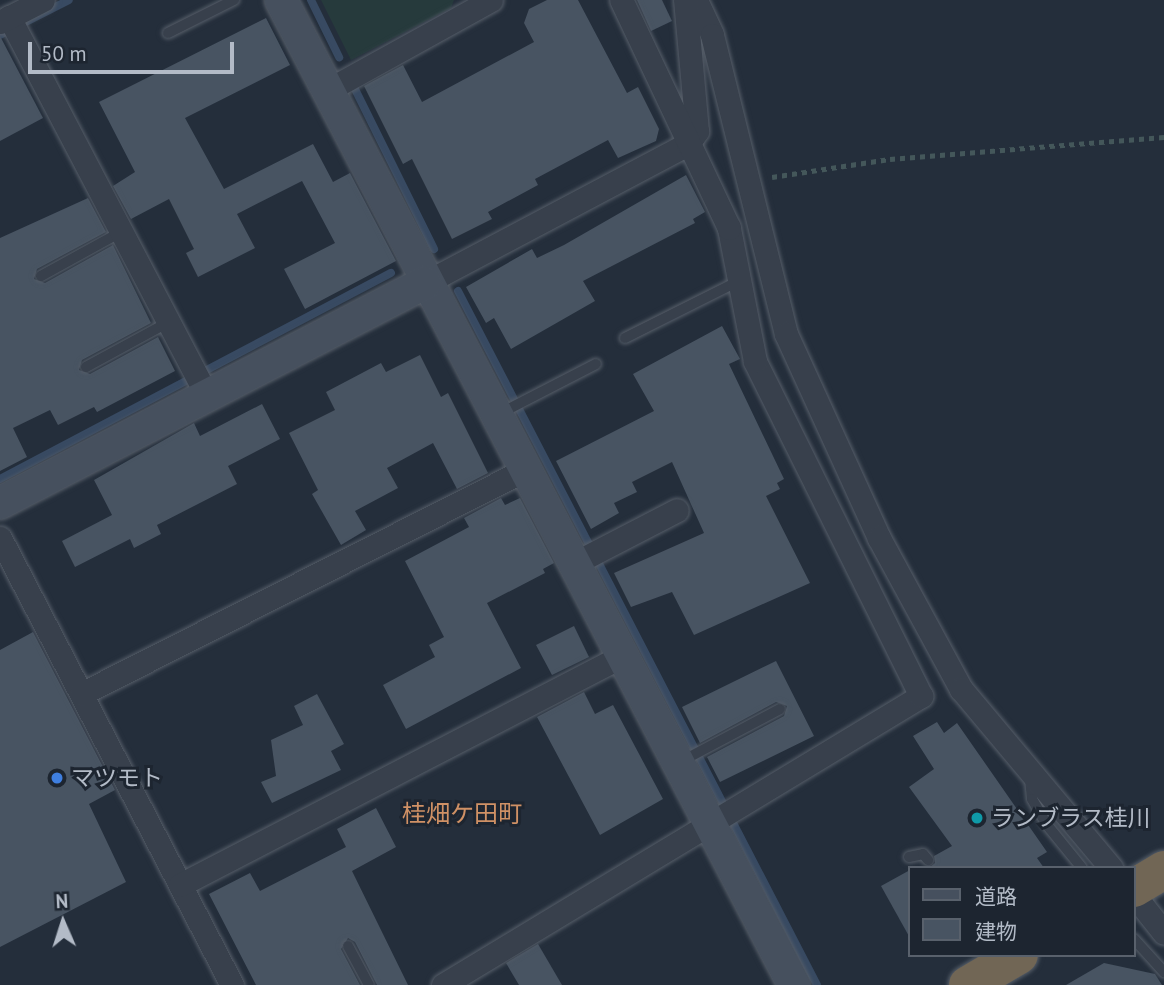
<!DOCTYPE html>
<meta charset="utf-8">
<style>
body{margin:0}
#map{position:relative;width:1164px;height:985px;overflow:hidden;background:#242e3b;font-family:"PT Sans","Noto Sans JP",sans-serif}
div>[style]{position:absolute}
.green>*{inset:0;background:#263a3c}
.stream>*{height:8px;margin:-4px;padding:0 4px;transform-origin:4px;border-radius:4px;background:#384a62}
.building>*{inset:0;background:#485462}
.path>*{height:4.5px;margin-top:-2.25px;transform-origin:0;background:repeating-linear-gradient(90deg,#44575a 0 5px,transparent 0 10px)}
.roads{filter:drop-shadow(0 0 2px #565e69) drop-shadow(0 0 2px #565e69)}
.lane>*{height:10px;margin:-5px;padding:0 5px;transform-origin:5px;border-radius:5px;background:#38404c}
.street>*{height:23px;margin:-11.5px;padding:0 11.5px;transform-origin:11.5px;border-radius:11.5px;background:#38404c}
.secondary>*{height:32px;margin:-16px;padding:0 16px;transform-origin:16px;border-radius:16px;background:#46505e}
.highway>*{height:38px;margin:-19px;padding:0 19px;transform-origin:19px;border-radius:19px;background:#716655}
.dots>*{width:19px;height:19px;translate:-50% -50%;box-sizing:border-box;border:4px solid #1d2530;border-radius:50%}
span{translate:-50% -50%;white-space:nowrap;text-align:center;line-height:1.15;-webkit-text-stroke:6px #1d2530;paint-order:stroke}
.poi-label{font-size:23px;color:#b3bbc7}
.left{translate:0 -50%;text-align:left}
.neighbourhood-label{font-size:24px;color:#d09165}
.legend{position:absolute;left:908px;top:866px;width:228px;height:91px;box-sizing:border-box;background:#1d2530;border:2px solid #59616c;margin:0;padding:9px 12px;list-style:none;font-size:21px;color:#b3bbc7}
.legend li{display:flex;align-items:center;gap:14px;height:35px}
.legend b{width:35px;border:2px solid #59616c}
.north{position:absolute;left:28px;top:887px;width:70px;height:70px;-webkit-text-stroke:5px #1d2530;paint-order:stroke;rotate:357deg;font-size:19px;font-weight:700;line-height:28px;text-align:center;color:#b3bbc7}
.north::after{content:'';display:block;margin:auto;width:24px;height:32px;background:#b3bbc7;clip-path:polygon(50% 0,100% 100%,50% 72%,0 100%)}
.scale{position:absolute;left:28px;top:42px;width:206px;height:32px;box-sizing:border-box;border:4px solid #b3bbc7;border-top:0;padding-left:9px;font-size:21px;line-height:24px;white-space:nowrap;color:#b3bbc7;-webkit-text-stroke:5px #1d2530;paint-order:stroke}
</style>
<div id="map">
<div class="green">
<i style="clip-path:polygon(321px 0,454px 0,451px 8px,351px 60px)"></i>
</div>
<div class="stream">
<i style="left:311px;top:0;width:64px;rotate:63.8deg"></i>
<i style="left:0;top:35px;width:77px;rotate:-26.9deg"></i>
<i style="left:353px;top:85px;width:183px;rotate:63.7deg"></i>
<i style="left:458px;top:291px;width:781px;rotate:62.65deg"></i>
<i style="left:0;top:479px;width:442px;rotate:-27.8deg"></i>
</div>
<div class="building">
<i style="clip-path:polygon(547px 0,578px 0,627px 93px,638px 87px,659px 129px,656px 141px,618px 158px,608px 140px,535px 179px,538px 185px,488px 212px,492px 219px,452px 239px,412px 159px,403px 164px,364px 86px,403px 65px,422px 102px,534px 42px,524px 23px,529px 9px)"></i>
<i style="clip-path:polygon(637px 0,662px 0,672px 21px,651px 31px)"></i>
<i style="clip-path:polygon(266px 18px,290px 65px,185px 118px,224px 189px,313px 144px,333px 182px,350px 173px,396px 261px,305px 309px,284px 269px,335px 243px,302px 181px,237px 214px,255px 248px,198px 277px,186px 253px,194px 249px,169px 199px,131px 219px,113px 186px,135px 172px,99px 102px)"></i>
<i style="clip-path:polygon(0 36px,43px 118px,0 141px)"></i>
<i style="clip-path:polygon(686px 175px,705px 212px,693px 219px,695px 223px,583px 281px,595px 301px,511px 349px,494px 318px,486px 323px,466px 287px,532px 249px,537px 258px,564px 245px)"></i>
<i style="clip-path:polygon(88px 198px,106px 232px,37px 269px,34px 279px,45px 283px,113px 245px,151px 323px,82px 360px,79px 370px,90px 374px,158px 337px,175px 371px,97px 412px,94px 407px,58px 425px,50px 410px,13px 428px,27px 457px,0 471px,0 238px)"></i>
<i style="clip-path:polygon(722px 326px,740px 359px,729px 364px,784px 479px,777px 483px,780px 489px,766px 496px,810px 583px,694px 635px,672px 592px,631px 607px,614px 573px,704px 533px,672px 462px,632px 482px,637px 492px,614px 503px,619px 513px,591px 529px,556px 461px,654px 411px,633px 374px)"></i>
<i style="clip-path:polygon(420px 355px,441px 397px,448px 393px,488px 473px,457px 489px,433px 443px,387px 468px,398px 488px,355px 511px,366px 530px,341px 545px,312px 494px,318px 490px,289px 433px,335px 410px,326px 392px,381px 363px,386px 372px)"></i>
<i style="clip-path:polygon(262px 404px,280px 439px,228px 466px,237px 484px,157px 525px,161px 534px,134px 548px,130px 539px,75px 567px,62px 541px,112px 515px,94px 480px,194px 423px,200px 436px)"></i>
<i style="clip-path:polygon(501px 498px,505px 505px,520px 498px,554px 563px,543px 569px,545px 573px,487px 603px,521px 668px,406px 729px,383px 685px,435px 657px,429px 645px,444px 637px,405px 561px,469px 527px,464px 518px)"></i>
<i style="clip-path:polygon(574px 626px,589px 657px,552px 675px,536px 645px)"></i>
<i style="clip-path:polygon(33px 632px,115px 790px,89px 804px,126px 882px,0 947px,0 650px)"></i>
<i style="clip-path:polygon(776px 661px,814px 736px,720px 782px,707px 757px,784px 716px,787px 706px,776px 702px,700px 743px,682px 707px)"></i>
<i style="clip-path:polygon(584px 692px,595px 714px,613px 705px,663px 799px,600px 835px,537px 717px)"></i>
<i style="clip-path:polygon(317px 694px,344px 744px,331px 751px,341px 770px,272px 803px,261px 782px,276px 776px,271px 740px,303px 725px,294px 706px)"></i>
<i style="clip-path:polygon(937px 722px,944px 733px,957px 723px,1047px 852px,1037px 858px,1044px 868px,929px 868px,935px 863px,934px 856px,952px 846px,909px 787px,934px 769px,913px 736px)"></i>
<i style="clip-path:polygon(376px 808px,396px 847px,352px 871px,408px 985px,377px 985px,355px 942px,348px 938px,341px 949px,360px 985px,256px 985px,209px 894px,250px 873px,260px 891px,346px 847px,337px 829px)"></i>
<i style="clip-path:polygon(910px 870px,910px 938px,881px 886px)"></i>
<i style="clip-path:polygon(538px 944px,562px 985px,519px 985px,506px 963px)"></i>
<i style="clip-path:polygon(1104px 963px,1155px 974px,1162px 985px,1066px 985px)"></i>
</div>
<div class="path">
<i style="left:772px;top:177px;width:119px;rotate:-8.7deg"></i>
<i style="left:890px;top:159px;width:275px;rotate:-4.6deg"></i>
</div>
<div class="roads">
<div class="lane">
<i style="left:168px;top:33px;width:74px;rotate:-26.6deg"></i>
<i style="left:41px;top:276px;width:91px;rotate:-28.8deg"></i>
<i style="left:625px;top:338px;width:127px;rotate:-26.6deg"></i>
<i style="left:86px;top:367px;width:94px;rotate:-28.5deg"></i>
<i style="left:499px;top:414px;width:109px;rotate:-27.3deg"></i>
<i style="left:680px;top:762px;width:113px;rotate:-27.9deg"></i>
<i style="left:1030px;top:779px;width:20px;rotate:84deg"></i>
<i style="left:1032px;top:799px;width:30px;rotate:60deg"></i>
<i style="left:1047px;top:825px;width:55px;rotate:50.9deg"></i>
<i style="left:909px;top:857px;width:14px;rotate:-12deg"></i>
<i style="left:923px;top:854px;width:8px;rotate:50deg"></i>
<i style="left:1134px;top:939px;width:45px;rotate:47.7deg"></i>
<i style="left:348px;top:946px;width:44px;rotate:61.7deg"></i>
</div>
<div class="street">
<i style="left:696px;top:0;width:38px;rotate:65deg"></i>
<i style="left:712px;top:35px;width:308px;rotate:76.1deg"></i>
<i style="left:786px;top:334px;width:224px;rotate:65.5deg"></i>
<i style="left:879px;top:538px;width:172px;rotate:61.5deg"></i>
<i style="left:961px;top:689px;width:234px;rotate:50deg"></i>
<i style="left:9px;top:17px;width:427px;rotate:62.4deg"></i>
<i style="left:0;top:22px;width:48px;rotate:-27.1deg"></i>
<i style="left:328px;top:90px;width:186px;rotate:-28.9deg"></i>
<i style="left:425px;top:283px;width:297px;rotate:-27.9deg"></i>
<i style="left:688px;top:144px;width:16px;rotate:-55deg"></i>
<i style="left:697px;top:131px;width:132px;rotate:-95.2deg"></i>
<i style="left:0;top:538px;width:504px;rotate:62.57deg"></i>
<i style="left:571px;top:565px;width:119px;rotate:-27.4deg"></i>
<i style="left:81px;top:694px;width:495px;rotate:-26.8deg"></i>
<i style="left:180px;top:885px;width:495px;rotate:-27.4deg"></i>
<i style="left:1134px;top:895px;width:48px;rotate:51.7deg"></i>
<i style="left:443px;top:985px;width:559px;rotate:-31.16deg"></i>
<i style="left:921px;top:696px;width:374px;rotate:-116.4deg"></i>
<i style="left:755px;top:361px;width:136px;rotate:-101.1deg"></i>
<i style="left:729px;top:228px;width:252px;rotate:-115.3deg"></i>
</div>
<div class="secondary">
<i style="left:281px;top:0;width:1111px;rotate:62.49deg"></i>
<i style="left:0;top:503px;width:479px;rotate:-27.4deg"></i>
</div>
<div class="highway">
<i style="left:1134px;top:888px;width:35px;rotate:-31deg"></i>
<i style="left:968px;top:985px;width:59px;rotate:-30.5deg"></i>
</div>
</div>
<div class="dots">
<i style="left:57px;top:778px;background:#3f7fe0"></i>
<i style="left:977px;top:818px;background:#0f9aa8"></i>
</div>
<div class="poi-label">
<span class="left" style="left:71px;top:778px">マツモト</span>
<span class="left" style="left:991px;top:818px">ランブラス桂川</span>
</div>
<div class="neighbourhood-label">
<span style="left:462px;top:814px">桂畑ケ田町</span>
</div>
<ul class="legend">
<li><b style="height:9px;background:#46505e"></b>道路</li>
<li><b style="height:19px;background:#485462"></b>建物</li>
</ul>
<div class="north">N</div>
<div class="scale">50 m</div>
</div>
